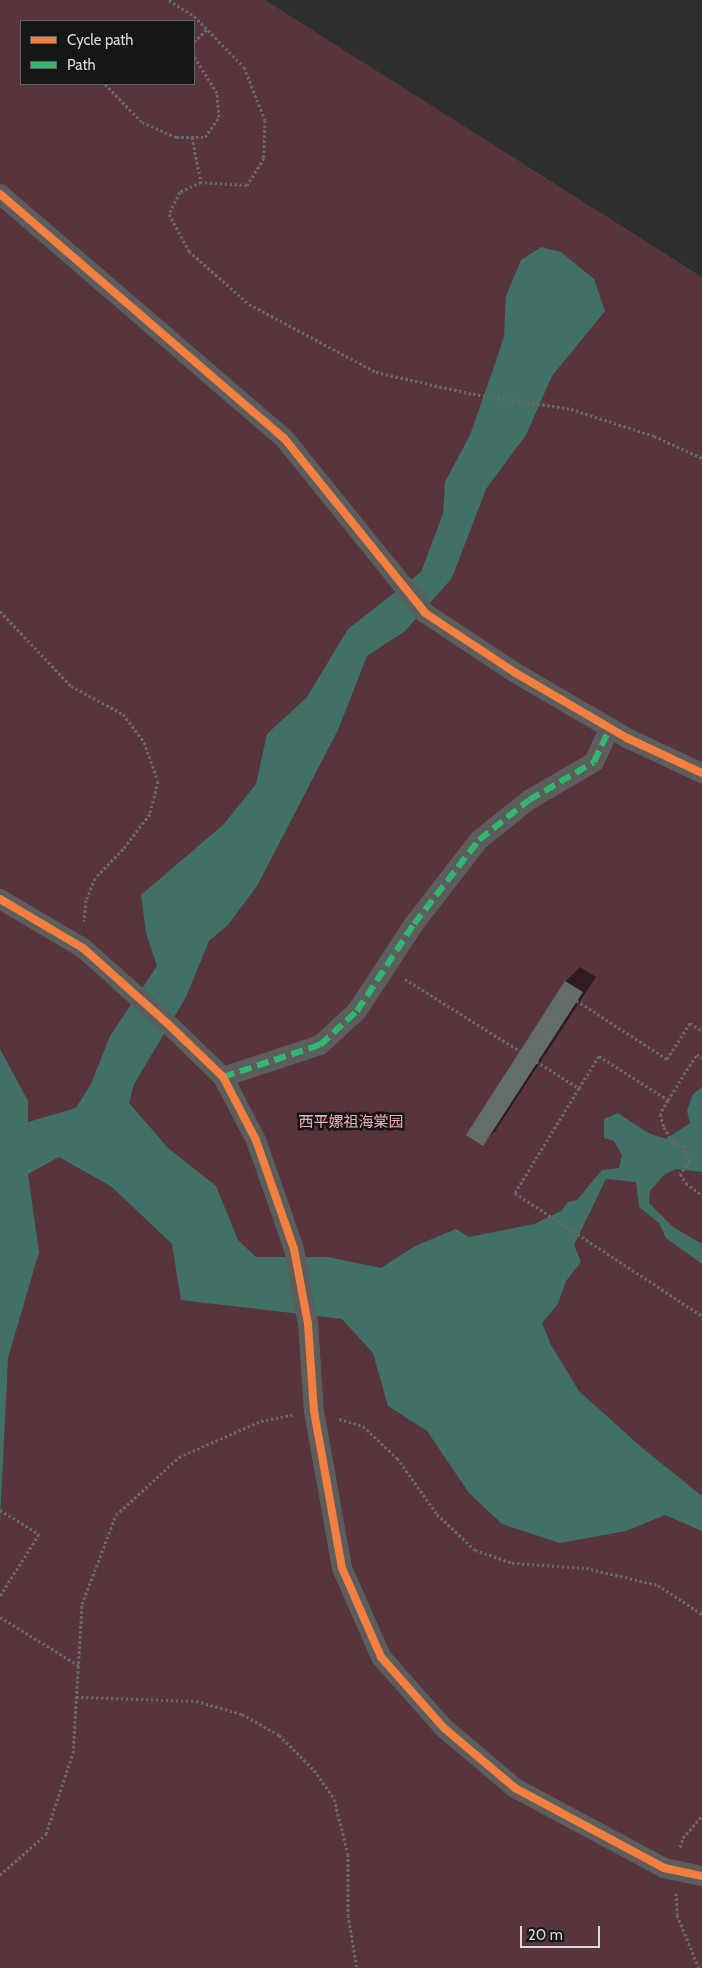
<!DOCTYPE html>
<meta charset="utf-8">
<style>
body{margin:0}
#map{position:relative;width:702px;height:1968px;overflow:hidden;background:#2d2e2e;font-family:Cabin,"Noto Sans SC",sans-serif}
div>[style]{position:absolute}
.green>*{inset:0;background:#58353d}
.water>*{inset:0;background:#417066}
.shadow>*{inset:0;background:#0007}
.building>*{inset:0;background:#636e6c}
.path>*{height:3px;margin-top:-1.5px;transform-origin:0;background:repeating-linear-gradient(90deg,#676868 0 2.5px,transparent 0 5px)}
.minor>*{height:20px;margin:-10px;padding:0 10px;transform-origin:10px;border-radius:10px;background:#5c5e5d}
.quiet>*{height:6px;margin-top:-3px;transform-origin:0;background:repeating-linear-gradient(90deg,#33b770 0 12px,transparent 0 18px)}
.cycleway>*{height:8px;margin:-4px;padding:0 4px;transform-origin:4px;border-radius:4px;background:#f27e40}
span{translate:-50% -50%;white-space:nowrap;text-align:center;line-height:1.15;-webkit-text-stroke:5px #151716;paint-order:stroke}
.park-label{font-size:15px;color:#f6abbb}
.legend{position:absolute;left:20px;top:20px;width:175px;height:65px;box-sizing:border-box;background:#151716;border:1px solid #636564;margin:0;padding:6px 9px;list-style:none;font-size:15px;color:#d9dbda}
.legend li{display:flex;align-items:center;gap:10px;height:25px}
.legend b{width:25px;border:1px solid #636564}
.scale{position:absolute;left:520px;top:1926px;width:80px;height:22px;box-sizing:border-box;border:2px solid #d9dbda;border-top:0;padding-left:6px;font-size:15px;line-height:18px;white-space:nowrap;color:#d9dbda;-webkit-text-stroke:4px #151716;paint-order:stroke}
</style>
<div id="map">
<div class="green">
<i style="clip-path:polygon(evenodd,0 0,265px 0,702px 277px,702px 1968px,0 1968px,0 0,21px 21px,194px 21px,194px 84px,21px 84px,21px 21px)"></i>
</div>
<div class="water">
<i style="clip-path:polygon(541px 247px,561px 252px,594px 279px,605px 311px,552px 376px,526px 435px,486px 489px,452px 578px,405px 631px,367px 656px,338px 730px,257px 886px,228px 925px,209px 941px,186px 997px,134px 1084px,129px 1103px,168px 1148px,216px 1186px,238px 1240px,256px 1257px,328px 1257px,381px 1268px,415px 1246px,456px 1229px,469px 1237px,534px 1224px,561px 1211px,568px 1202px,577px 1200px,602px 1170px,619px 1168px,622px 1155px,614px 1141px,604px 1138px,604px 1119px,618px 1113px,648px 1133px,666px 1139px,690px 1123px,687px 1111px,693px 1094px,702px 1087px,702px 1172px,676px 1169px,665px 1174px,650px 1191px,649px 1203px,673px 1227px,702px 1244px,702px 1264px,666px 1238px,659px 1223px,639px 1207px,636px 1182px,606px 1179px,574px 1245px,581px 1262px,566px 1281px,558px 1304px,542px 1323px,551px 1345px,579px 1391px,641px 1447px,702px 1496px,702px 1531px,665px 1515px,626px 1531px,560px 1543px,502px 1524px,469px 1493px,427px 1431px,388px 1406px,373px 1353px,342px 1319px,181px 1300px,172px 1244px,112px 1187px,59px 1157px,28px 1174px,39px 1252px,8px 1358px,0 1522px,0 1049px,28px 1101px,28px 1122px,76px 1108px,91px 1084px,110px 1036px,157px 966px,146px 933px,141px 895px,224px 824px,256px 784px,267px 734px,307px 697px,348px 629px,421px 572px,443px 514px,445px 482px,470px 435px,496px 361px,504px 336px,506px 296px,521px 260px)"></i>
</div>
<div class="shadow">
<i style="clip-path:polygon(580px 967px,596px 977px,496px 1130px,482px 1144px,467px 1134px,566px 981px)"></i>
</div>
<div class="building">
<i style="clip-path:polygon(565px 981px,583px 992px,483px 1146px,466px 1135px)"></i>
</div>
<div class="path">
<i style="left:169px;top:0;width:30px;rotate:33deg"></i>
<i style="left:194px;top:16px;width:71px;rotate:45.6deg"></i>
<i style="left:244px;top:67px;width:57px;rotate:68.4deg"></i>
<i style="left:265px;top:120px;width:38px;rotate:92deg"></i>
<i style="left:264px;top:158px;width:32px;rotate:122deg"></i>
<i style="left:247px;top:185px;width:46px;rotate:-176.3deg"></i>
<i style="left:201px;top:182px;width:23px;rotate:155deg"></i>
<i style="left:180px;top:192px;width:25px;rotate:117deg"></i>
<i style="left:169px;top:214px;width:42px;rotate:61.6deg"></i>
<i style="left:189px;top:251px;width:80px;rotate:41.5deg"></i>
<i style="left:249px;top:304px;width:144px;rotate:28.2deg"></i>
<i style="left:376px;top:372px;width:99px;rotate:12.8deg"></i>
<i style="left:473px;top:394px;width:99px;rotate:8.7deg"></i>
<i style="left:571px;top:409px;width:87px;rotate:18deg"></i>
<i style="left:654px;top:436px;width:53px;rotate:24.6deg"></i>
<i style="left:194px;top:42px;width:18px;rotate:-45deg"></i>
<i style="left:105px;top:84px;width:53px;rotate:45.8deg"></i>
<i style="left:142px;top:122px;width:37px;rotate:24deg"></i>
<i style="left:176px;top:137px;width:29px"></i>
<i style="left:205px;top:137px;width:24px;rotate:-55deg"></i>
<i style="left:219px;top:117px;width:24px;rotate:-95deg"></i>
<i style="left:217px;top:93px;width:44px;rotate:-121.9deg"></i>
<i style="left:192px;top:137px;width:46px;rotate:78.7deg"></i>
<i style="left:0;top:611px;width:103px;rotate:46.6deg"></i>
<i style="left:71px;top:686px;width:59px;rotate:28.3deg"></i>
<i style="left:123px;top:714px;width:35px;rotate:53deg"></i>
<i style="left:144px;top:742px;width:41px;rotate:70.3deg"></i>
<i style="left:158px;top:781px;width:34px;rotate:104deg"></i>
<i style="left:150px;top:814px;width:44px;rotate:127.6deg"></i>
<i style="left:123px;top:849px;width:40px;rotate:134deg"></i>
<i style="left:95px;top:878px;width:24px;rotate:112deg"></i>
<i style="left:86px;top:900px;width:21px;rotate:95deg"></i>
<i style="left:405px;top:979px;width:205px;rotate:32.1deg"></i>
<i style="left:579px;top:1088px;width:123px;rotate:121.4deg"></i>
<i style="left:515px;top:1193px;width:224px;rotate:33.3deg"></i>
<i style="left:528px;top:1055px;width:72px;rotate:-56.3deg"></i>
<i style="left:568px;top:995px;width:118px;rotate:32.9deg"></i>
<i style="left:667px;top:1059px;width:43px;rotate:-57.4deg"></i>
<i style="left:690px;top:1023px;width:14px;rotate:34deg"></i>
<i style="left:579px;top:1088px;width:38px;rotate:-58deg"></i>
<i style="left:599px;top:1056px;width:82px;rotate:32.5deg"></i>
<i style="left:668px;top:1100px;width:54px;rotate:-57.8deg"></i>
<i style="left:697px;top:1054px;width:6px;rotate:39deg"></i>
<i style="left:668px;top:1100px;width:16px;rotate:120deg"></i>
<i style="left:660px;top:1114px;width:14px;rotate:73deg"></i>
<i style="left:664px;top:1127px;width:18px;rotate:61deg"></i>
<i style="left:673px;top:1143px;width:9px;rotate:13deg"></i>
<i style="left:682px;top:1145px;width:18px;rotate:63deg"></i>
<i style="left:690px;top:1161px;width:16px;rotate:128deg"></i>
<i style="left:680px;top:1174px;width:11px;rotate:56deg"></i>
<i style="left:686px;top:1183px;width:20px;rotate:37deg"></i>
<i style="left:339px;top:1419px;width:25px;rotate:16deg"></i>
<i style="left:363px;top:1426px;width:47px;rotate:43.3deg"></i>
<i style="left:397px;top:1458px;width:69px;rotate:54.5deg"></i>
<i style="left:437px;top:1514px;width:52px;rotate:43.5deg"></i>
<i style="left:475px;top:1550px;width:39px;rotate:19deg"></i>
<i style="left:512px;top:1563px;width:74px;rotate:3.9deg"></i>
<i style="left:586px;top:1568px;width:74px;rotate:13.3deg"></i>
<i style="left:658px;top:1585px;width:53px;rotate:33.4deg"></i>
<i style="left:0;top:1510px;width:46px;rotate:31.6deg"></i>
<i style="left:39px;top:1534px;width:73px;rotate:122.2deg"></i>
<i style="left:0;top:1617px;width:92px;rotate:31.6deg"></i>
<i style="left:76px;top:1697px;width:120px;rotate:1.9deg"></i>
<i style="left:196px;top:1701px;width:48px;rotate:15.8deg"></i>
<i style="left:242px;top:1714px;width:43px;rotate:29.6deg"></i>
<i style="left:279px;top:1735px;width:49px;rotate:45deg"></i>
<i style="left:314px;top:1770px;width:35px;rotate:55deg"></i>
<i style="left:334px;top:1799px;width:57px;rotate:75.7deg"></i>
<i style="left:348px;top:1854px;width:61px;rotate:90deg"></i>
<i style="left:348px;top:1915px;width:54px;rotate:80.4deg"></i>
<i style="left:680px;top:1847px;width:9px;rotate:-72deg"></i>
<i style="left:683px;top:1838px;width:30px;rotate:-50deg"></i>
<i style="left:0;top:1875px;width:62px;rotate:-41.7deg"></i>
<i style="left:46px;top:1834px;width:85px;rotate:-71.6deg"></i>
<i style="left:73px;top:1753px;width:149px;rotate:-86.5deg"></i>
<i style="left:82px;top:1604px;width:95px;rotate:-69.1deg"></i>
<i style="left:116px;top:1515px;width:86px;rotate:-42.6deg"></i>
<i style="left:179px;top:1457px;width:90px;rotate:-23.7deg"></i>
<i style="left:261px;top:1421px;width:32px;rotate:-11deg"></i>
<i style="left:676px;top:1893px;width:22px;rotate:87deg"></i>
<i style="left:677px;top:1915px;width:57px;rotate:67.5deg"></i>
</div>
<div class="minor">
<i style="left:0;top:194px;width:374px;rotate:40.7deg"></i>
<i style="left:284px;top:438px;width:225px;rotate:51.1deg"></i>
<i style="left:425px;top:613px;width:107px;rotate:33.5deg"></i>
<i style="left:514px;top:672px;width:131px;rotate:30.3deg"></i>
<i style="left:627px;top:738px;width:83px;rotate:25deg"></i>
<i style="left:0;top:899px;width:96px;rotate:30.6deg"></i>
<i style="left:83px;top:948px;width:114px;rotate:41.8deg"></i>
<i style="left:168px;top:1024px;width:76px;rotate:43.9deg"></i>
<i style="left:223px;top:1077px;width:71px;rotate:62.4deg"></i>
<i style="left:256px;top:1140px;width:115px;rotate:70.8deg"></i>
<i style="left:294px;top:1249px;width:76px;rotate:79.4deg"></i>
<i style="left:308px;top:1324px;width:87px;rotate:86.1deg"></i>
<i style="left:314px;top:1411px;width:159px;rotate:79.9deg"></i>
<i style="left:342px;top:1568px;width:97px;rotate:66.3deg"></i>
<i style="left:381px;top:1657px;width:95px;rotate:48.4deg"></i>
<i style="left:444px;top:1728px;width:93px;rotate:40.2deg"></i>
<i style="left:515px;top:1788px;width:169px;rotate:28.2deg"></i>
<i style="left:664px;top:1868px;width:39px;rotate:12deg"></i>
<i style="left:223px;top:1077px;width:102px;rotate:-18.3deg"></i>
<i style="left:320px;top:1045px;width:50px;rotate:-42.6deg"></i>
<i style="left:357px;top:1011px;width:104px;rotate:-56.8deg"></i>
<i style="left:414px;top:924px;width:106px;rotate:-52.3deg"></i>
<i style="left:479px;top:840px;width:64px;rotate:-38.7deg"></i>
<i style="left:529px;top:800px;width:75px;rotate:-30.3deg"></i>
<i style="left:594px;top:762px;width:38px;rotate:-65deg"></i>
</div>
<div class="quiet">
<i style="left:223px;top:1077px;width:102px;rotate:-18.3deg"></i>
<i style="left:320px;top:1045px;width:50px;rotate:-42.6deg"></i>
<i style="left:357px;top:1011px;width:104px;rotate:-56.8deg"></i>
<i style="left:414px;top:924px;width:106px;rotate:-52.3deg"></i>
<i style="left:479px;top:840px;width:64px;rotate:-38.7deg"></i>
<i style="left:529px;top:800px;width:75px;rotate:-30.3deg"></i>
<i style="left:594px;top:762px;width:38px;rotate:-65deg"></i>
</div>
<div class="cycleway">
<i style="left:0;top:194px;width:374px;rotate:40.7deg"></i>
<i style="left:284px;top:438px;width:225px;rotate:51.1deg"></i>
<i style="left:425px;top:613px;width:107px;rotate:33.5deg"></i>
<i style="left:514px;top:672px;width:131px;rotate:30.3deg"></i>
<i style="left:627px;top:738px;width:83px;rotate:25deg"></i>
<i style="left:0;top:899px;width:96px;rotate:30.6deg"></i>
<i style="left:83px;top:948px;width:114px;rotate:41.8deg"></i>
<i style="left:168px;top:1024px;width:76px;rotate:43.9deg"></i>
<i style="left:223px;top:1077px;width:71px;rotate:62.4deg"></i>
<i style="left:256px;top:1140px;width:115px;rotate:70.8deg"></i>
<i style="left:294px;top:1249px;width:76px;rotate:79.4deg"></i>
<i style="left:308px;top:1324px;width:87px;rotate:86.1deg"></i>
<i style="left:314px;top:1411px;width:159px;rotate:79.9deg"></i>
<i style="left:342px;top:1568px;width:97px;rotate:66.3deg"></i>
<i style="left:381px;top:1657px;width:95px;rotate:48.4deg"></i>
<i style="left:444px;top:1728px;width:93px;rotate:40.2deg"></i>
<i style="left:515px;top:1788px;width:169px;rotate:28.2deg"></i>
<i style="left:664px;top:1868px;width:39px;rotate:12deg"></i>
</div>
<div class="park-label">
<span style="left:351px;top:1123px">西平嫘祖海棠园</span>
</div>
<ul class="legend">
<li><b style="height:6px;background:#f27e40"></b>Cycle path</li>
<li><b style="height:6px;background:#33b770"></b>Path</li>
</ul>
<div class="scale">20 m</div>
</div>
